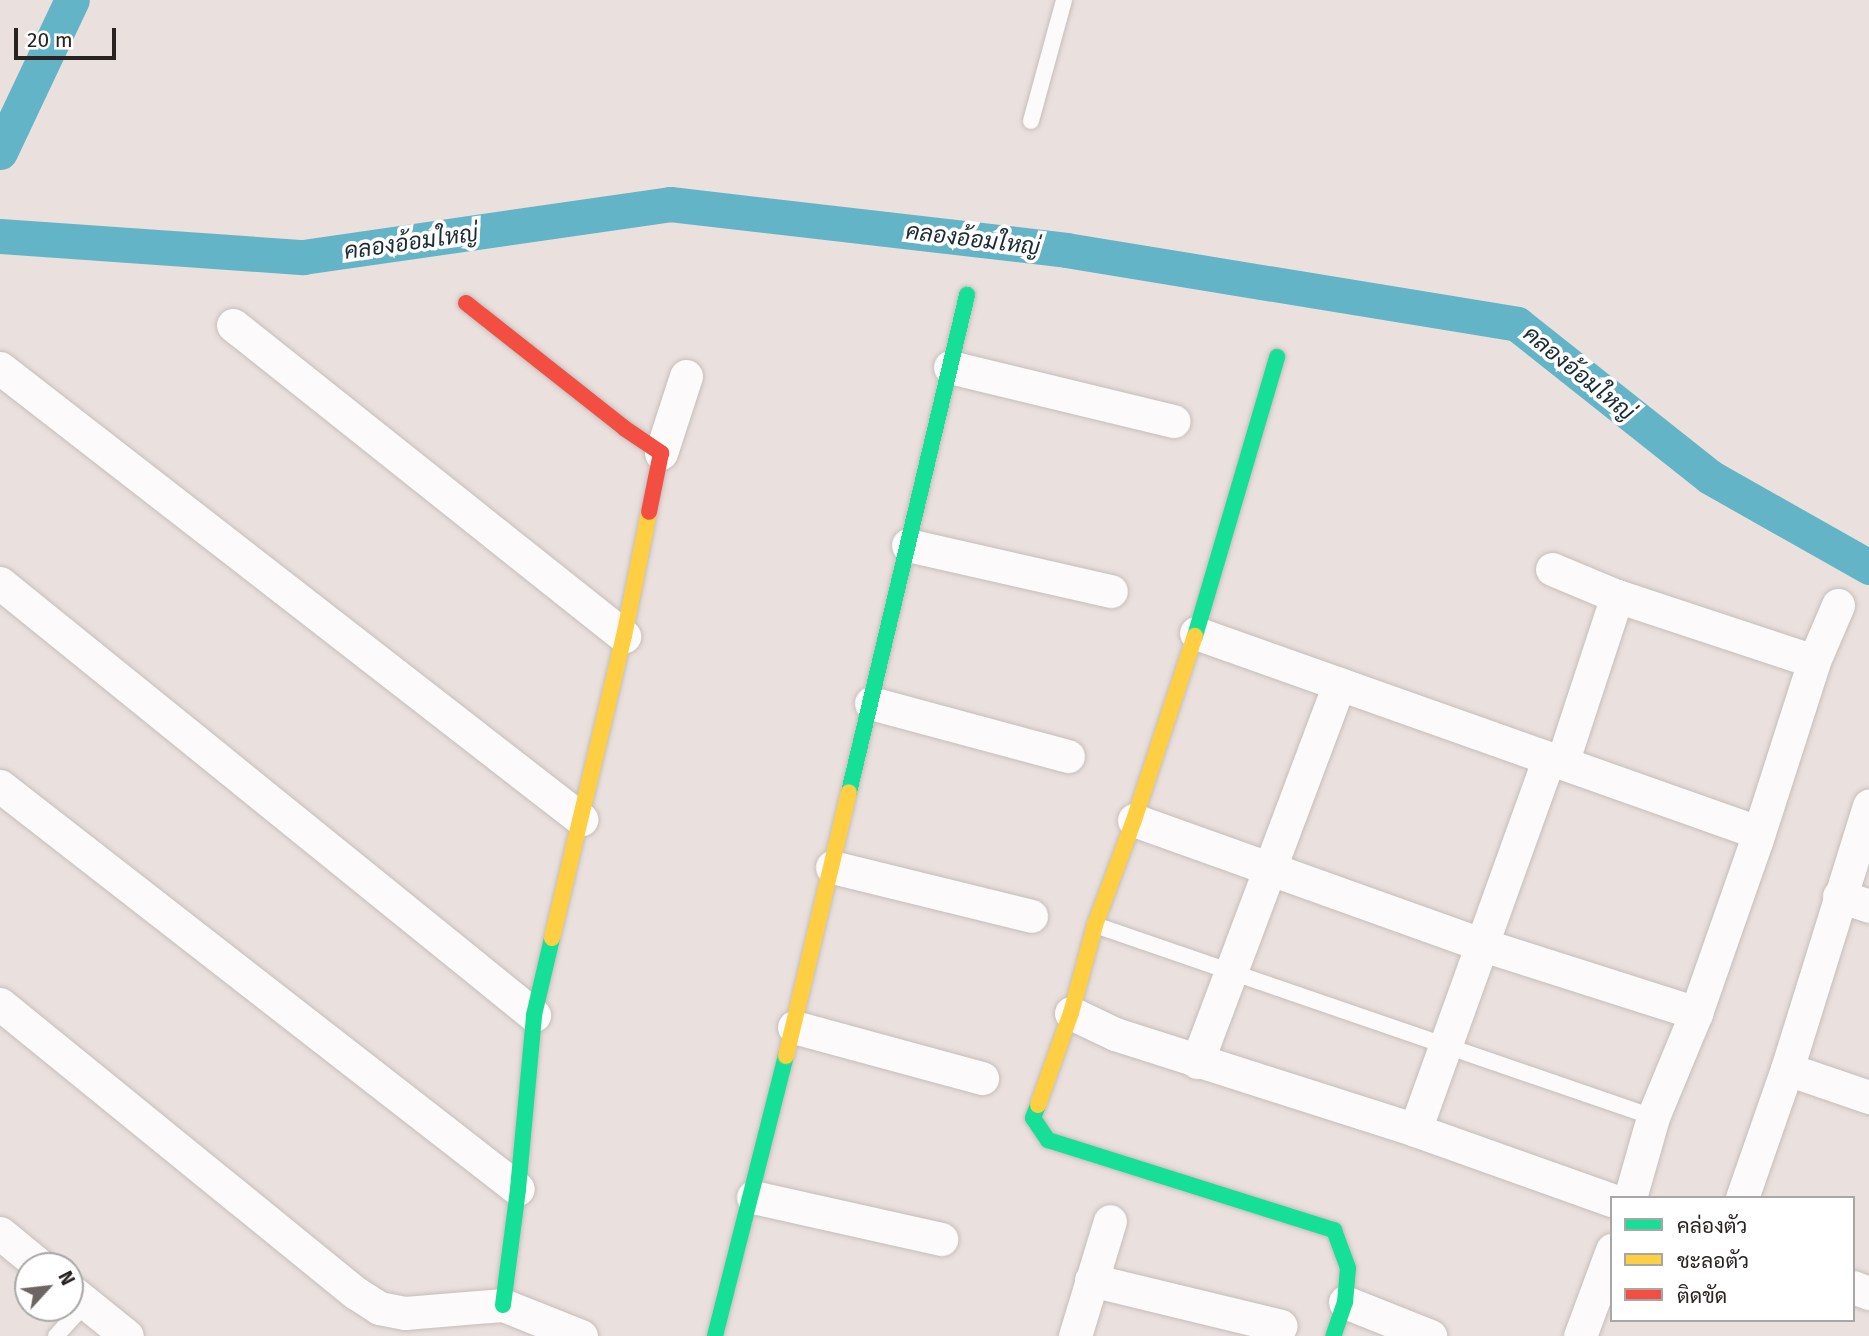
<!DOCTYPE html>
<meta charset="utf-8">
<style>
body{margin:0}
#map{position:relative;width:1869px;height:1336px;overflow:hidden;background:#eae0dd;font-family:"Fira Sans",Sarabun,sans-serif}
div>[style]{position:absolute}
.canal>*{height:35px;margin:-17.5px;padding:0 17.5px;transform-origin:17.5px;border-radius:17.5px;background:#64b4c7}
.roads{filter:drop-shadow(0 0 2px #c5bebb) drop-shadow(0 0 2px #c5bebb)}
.lane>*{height:16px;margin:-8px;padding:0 8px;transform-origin:8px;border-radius:8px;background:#fcfafa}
.street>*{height:33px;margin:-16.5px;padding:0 16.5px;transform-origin:16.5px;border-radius:16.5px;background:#fcfafa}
.fast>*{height:16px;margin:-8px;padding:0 8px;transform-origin:8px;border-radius:8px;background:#16e098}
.slow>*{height:16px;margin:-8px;padding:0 8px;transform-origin:8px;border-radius:8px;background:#ffcf43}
.jam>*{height:16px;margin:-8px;padding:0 8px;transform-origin:8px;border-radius:8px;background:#f24e42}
span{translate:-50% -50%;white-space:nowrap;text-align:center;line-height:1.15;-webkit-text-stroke:7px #fff;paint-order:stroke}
.water-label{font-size:23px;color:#192c32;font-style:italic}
.legend{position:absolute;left:1610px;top:1196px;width:245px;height:126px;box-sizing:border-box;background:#fff;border:2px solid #a9a7a6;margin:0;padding:9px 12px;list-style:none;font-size:21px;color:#292321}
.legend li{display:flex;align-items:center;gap:14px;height:35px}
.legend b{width:35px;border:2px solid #a9a7a6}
.north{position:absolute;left:14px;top:1252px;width:70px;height:70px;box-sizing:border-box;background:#fff;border:2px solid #a9a7a6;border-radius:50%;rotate:63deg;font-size:19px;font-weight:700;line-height:28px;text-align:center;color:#292321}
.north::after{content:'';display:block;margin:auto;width:24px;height:32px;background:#6d6563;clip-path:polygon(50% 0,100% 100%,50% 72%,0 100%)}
.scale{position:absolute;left:14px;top:28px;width:102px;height:32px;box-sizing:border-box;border:4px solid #292321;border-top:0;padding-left:9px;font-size:21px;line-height:24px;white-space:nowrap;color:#292321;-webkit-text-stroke:5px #fff;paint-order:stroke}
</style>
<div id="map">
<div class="canal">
<i style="left:0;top:152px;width:168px;rotate:-64.7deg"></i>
<i style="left:0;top:236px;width:304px;rotate:4deg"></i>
<i style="left:303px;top:257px;width:371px;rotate:-8.2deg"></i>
<i style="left:670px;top:204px;width:399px;rotate:6.6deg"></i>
<i style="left:1066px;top:250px;width:457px;rotate:9.3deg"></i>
<i style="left:1517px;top:324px;width:246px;rotate:38.4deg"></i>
<i style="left:1710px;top:477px;width:183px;rotate:29.5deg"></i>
</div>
<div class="roads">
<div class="lane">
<i style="left:1031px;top:121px;width:125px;rotate:-74.7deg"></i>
<i style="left:1095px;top:925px;width:590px;rotate:18.99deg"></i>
<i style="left:56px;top:1336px;width:45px;rotate:-47.7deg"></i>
</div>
<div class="street">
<i style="left:233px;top:325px;width:500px;rotate:38.5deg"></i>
<i style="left:950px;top:367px;width:230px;rotate:13.6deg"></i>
<i style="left:0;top:368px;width:736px;rotate:37.82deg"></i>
<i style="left:661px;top:453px;width:81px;rotate:-72deg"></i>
<i style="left:908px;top:545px;width:208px;rotate:12.8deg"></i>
<i style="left:1552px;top:569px;width:70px;rotate:22.6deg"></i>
<i style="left:1617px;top:596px;width:207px;rotate:18.3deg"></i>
<i style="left:0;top:583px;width:687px;rotate:38.97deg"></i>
<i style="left:1196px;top:633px;width:595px;rotate:19.53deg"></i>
<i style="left:871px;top:703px;width:204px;rotate:15.1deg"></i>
<i style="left:1562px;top:763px;width:176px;rotate:-71.8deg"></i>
<i style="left:0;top:786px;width:656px;rotate:37.88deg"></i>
<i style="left:1134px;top:820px;width:368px;rotate:19.7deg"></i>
<i style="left:1480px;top:944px;width:227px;rotate:17.7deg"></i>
<i style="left:832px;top:867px;width:205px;rotate:13.8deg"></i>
<i style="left:1839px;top:896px;width:32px;rotate:18deg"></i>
<i style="left:0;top:1004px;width:459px;rotate:39.1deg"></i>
<i style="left:356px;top:1293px;width:27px;rotate:33deg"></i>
<i style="left:379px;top:1308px;width:26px;rotate:11deg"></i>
<i style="left:405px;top:1313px;width:98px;rotate:-4.7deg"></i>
<i style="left:503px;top:1305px;width:84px;rotate:21.7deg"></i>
<i style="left:1071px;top:1013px;width:49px;rotate:25.5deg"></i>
<i style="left:1115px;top:1034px;width:315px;rotate:17.7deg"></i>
<i style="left:1415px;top:1130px;width:209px;rotate:19.6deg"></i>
<i style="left:794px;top:1027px;width:195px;rotate:15.2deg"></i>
<i style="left:1197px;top:1062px;width:404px;rotate:-69.4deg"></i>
<i style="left:1787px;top:1069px;width:87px;rotate:18.9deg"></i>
<i style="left:1415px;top:1130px;width:395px;rotate:-70.2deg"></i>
<i style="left:753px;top:1197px;width:193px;rotate:12.6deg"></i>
<i style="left:1630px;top:1198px;width:84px;rotate:-74.1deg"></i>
<i style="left:1653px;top:1117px;width:113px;rotate:-67.5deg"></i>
<i style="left:1696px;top:1013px;width:181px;rotate:-70.7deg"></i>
<i style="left:1756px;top:842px;width:190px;rotate:-72.2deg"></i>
<i style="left:1814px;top:661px;width:61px;rotate:-66.8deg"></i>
<i style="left:1742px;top:1198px;width:137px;rotate:-70.8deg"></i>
<i style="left:1787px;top:1069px;width:276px;rotate:-72.7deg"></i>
<i style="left:0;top:1233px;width:52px;rotate:39.5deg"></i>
<i style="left:1091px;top:1280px;width:195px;rotate:13.6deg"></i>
<i style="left:1853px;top:1287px;width:17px;rotate:21deg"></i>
<i style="left:70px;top:1290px;width:73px;rotate:38.9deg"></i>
<i style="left:1345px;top:1302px;width:92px;rotate:21.8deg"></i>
<i style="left:1075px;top:1336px;width:120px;rotate:-73.1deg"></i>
<i style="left:1580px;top:1336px;width:92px;rotate:-69.6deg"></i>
</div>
<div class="fast">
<i style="left:1195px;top:636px;width:291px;rotate:-73.6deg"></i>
<i style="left:849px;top:792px;width:511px;rotate:-76.64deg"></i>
<i style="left:1038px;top:1105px;width:14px;rotate:111deg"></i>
<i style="left:1033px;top:1118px;width:27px;rotate:56deg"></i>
<i style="left:1048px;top:1140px;width:300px;rotate:17.5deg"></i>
<i style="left:1334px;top:1230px;width:40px;rotate:69.8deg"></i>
<i style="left:1348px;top:1268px;width:34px;rotate:95deg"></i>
<i style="left:1345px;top:1302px;width:36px;rotate:109deg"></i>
<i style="left:503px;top:1305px;width:117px;rotate:-82.6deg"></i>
<i style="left:518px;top:1189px;width:175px;rotate:-84.7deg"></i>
<i style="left:534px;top:1015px;width:79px;rotate:-76.8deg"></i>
<i style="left:715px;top:1336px;width:289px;rotate:-75.8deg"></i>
</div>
<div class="slow">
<i style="left:552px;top:938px;width:310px;rotate:-76.6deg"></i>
<i style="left:624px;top:636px;width:126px;rotate:-78.6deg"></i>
<i style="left:786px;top:1056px;width:271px;rotate:-76.6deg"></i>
<i style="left:1038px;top:1105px;width:98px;rotate:-70.3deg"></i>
<i style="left:1071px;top:1013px;width:91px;rotate:-74.7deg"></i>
<i style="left:1095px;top:925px;width:112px;rotate:-69.6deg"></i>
<i style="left:1134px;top:820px;width:194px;rotate:-71.7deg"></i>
</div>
<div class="jam">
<i style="left:466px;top:303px;width:201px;rotate:38.3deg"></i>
<i style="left:624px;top:428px;width:45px;rotate:34deg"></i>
<i style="left:661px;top:453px;width:60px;rotate:101.5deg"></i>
</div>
</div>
<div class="water-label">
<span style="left:973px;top:239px;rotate:7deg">คลองอ้อมใหญ่</span>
<span style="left:411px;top:242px;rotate:-8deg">คลองอ้อมใหญ่</span>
<span style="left:1579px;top:373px;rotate:39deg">คลองอ้อมใหญ่</span>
</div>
<ul class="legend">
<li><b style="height:9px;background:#16e098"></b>คล่องตัว</li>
<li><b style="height:9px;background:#ffcf43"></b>ชะลอตัว</li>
<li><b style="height:9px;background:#f24e42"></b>ติดขัด</li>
</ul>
<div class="north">N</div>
<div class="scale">20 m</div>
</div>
